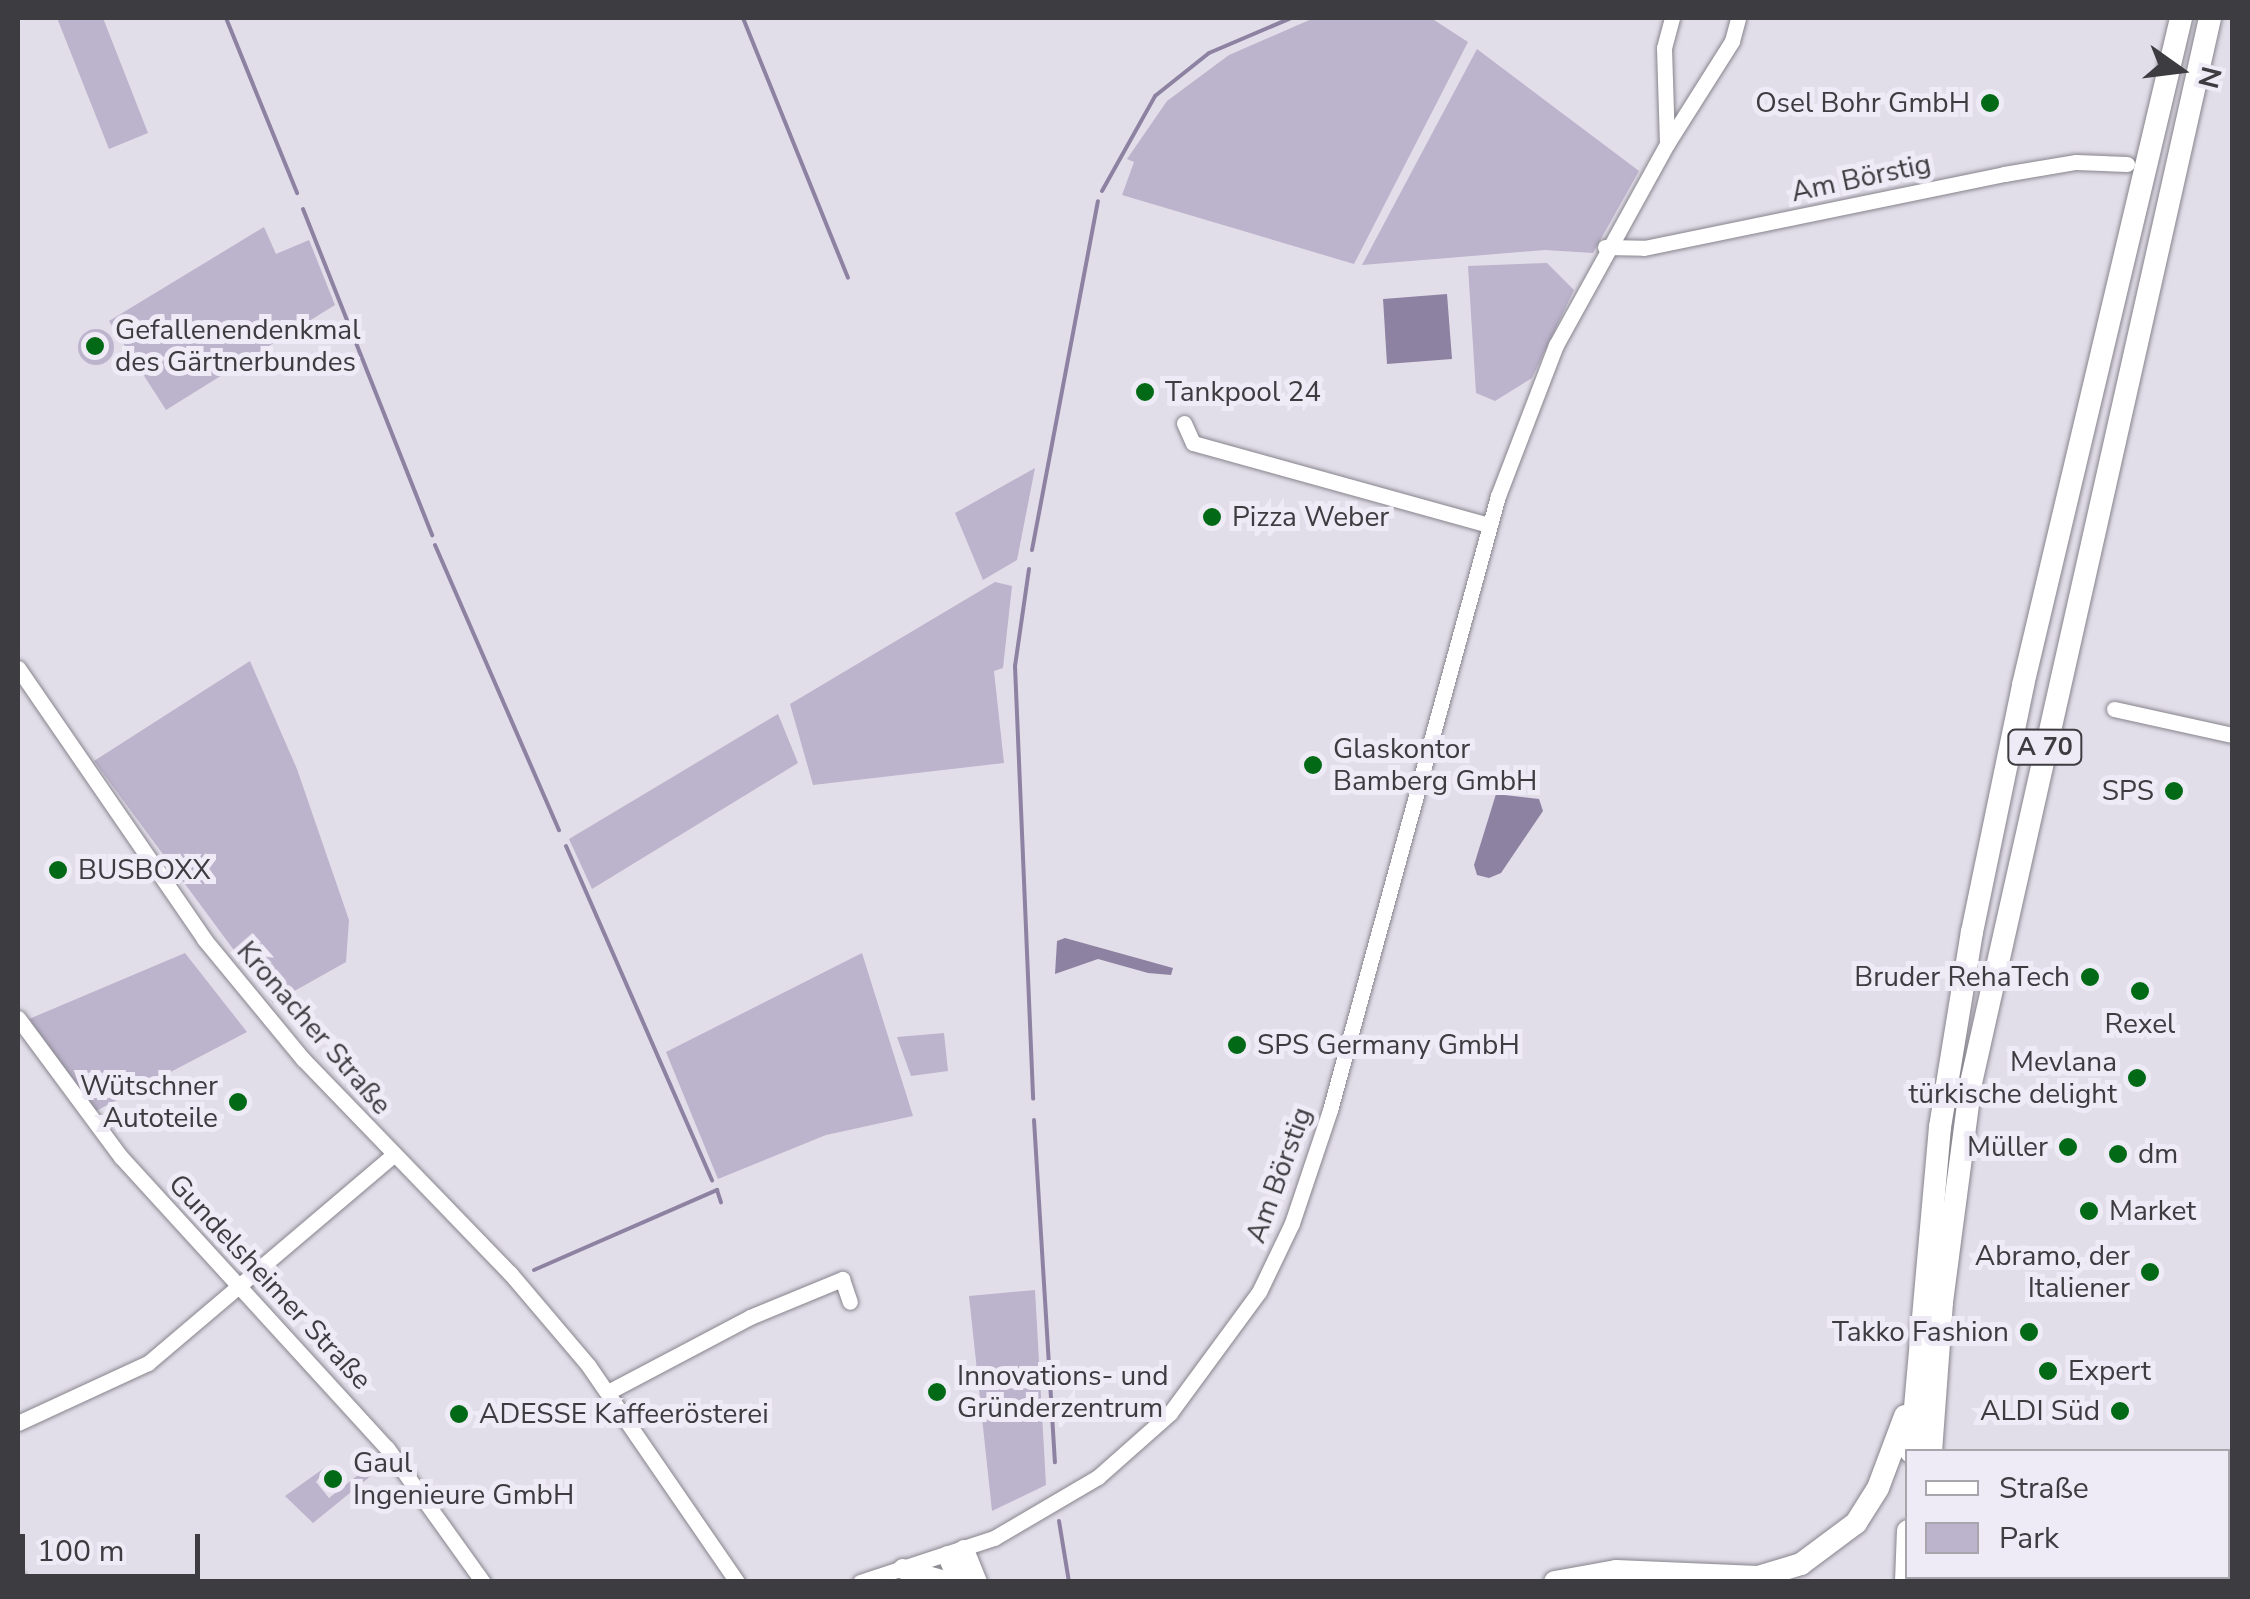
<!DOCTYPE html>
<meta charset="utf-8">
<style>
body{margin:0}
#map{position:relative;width:2250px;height:1599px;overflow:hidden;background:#e2dee9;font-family:"Nunito Sans",sans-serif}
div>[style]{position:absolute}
.green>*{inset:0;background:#bcb3cc}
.round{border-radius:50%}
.water>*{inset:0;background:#8e82a3}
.stream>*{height:4px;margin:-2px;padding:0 2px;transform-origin:2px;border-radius:2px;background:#8e82a3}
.roads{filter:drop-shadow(0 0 2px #87848d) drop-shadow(0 0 2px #87848d)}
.minor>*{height:15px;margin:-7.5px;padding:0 7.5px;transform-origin:7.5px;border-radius:7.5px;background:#fff}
.major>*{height:20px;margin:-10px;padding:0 10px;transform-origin:10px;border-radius:10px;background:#fff}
.highway>*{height:22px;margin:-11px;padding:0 11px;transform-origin:11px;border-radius:11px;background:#fff}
.dots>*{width:28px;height:28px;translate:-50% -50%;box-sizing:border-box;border:5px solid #efebf6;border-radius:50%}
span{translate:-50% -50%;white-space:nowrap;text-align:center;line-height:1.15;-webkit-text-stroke:10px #efebf6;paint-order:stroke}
.shield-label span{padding:2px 8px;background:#efebf6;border:2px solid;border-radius:8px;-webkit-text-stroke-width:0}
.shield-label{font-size:25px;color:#3d3c40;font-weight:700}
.poi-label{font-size:28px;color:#3d3c40}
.right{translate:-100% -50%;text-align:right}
.left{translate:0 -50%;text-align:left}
.street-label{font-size:28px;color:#3d3c40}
.frame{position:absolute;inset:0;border:20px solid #3d3c40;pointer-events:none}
.legend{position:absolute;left:1905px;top:1449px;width:325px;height:130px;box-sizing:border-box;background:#efebf6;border:2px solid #a8a5ad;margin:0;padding:12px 18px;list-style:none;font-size:30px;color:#3d3c40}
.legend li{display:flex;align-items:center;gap:20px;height:50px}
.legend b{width:50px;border:2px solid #a8a5ad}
.north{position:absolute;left:2130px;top:20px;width:100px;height:100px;-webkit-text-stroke:8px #efebf6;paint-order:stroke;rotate:104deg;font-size:28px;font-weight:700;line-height:40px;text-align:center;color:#3d3c40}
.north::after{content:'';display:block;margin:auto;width:35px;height:45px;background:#3d3c40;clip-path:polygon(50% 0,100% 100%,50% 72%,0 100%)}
.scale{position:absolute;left:20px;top:1534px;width:180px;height:45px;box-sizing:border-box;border:5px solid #3d3c40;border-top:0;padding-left:12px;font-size:30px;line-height:35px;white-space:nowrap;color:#3d3c40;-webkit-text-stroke:8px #efebf6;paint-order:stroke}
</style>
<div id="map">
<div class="green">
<i style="clip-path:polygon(57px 18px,103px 18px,148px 133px,109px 149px)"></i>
<i style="clip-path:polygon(1314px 18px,1431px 18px,1468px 42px,1354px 264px,1122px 195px,1134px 162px,1127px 159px,1167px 101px,1229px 55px)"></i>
<i style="clip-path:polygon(1477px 49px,1639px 171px,1593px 253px,1545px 250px,1362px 265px)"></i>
<i style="clip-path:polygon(264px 227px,276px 254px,309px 240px,335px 305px,166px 410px,109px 321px)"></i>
<i style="clip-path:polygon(1547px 263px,1574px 290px,1532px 378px,1495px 401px,1476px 393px,1468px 266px)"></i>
<i class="round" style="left:78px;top:329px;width:36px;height:36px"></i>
<i style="clip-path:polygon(1035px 468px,1017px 560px,983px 580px,955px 513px)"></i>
<i style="clip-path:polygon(995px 582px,1012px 586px,1003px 668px,994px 671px,1004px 763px,813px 785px,790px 704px)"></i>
<i style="clip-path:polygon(250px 661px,297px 769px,349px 920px,346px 962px,273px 1003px,94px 761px)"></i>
<i style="clip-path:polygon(778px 714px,798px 763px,592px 889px,569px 839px)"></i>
<i style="clip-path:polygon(185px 953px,247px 1032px,96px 1111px,29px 1019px)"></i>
<i style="clip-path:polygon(862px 953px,913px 1116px,826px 1135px,718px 1179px,666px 1052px)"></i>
<i style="clip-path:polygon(944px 1033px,948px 1071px,911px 1076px,897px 1037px)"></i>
<i style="clip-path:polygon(1035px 1290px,1046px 1485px,992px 1511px,969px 1296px)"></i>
<i style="clip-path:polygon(379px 1450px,388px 1462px,313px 1523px,285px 1496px,327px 1466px,316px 1482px,329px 1498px,377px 1460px)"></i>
</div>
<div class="water">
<i style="clip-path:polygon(1447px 294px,1452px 359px,1387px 364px,1383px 299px)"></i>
<i style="clip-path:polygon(1496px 794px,1539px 799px,1543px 811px,1501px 873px,1489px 878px,1477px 875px,1474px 865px)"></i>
<i style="clip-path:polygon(1065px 938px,1173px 968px,1171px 975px,1148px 973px,1098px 959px,1055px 974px,1057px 941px)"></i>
</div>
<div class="stream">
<i style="left:226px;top:18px;width:189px;rotate:67.9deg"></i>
<i style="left:743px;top:18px;width:280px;rotate:68deg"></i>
<i style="left:1102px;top:191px;width:109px;rotate:-60.8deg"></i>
<i style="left:1155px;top:96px;width:69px;rotate:-38.5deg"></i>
<i style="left:1209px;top:53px;width:89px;rotate:-23.1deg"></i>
<i style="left:303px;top:209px;width:351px;rotate:68.4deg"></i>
<i style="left:435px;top:545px;width:311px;rotate:66.5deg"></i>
<i style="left:1032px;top:550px;width:355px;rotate:-79.3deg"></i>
<i style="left:1029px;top:569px;width:98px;rotate:98.2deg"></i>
<i style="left:1015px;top:666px;width:433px;rotate:87.6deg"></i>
<i style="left:566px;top:846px;width:365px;rotate:66.4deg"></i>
<i style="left:1034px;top:1120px;width:343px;rotate:86.5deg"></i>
<i style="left:534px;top:1270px;width:200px;rotate:-23.6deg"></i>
<i style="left:717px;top:1190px;width:13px;rotate:72deg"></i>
<i style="left:1059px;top:1521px;width:62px;rotate:80.7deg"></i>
</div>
<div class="roads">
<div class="minor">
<i style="left:1672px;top:18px;width:31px;rotate:105deg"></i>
<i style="left:1664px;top:48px;width:96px;rotate:88.2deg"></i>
<i style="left:1667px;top:144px;width:122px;rotate:-57.7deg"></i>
<i style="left:1732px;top:41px;width:24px;rotate:-75deg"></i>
<i style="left:1605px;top:247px;width:39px;rotate:1deg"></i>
<i style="left:1644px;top:248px;width:368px;rotate:-11.6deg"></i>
<i style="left:2004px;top:174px;width:73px;rotate:-9.5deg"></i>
<i style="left:2076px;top:162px;width:51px;rotate:2.2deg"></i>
<i style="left:1184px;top:423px;width:22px;rotate:66deg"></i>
<i style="left:1193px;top:443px;width:306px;rotate:15.5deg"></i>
<i style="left:18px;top:668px;width:329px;rotate:55.5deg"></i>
<i style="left:204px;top:939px;width:156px;rotate:50.5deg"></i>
<i style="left:303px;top:1059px;width:298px;rotate:46deg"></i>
<i style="left:510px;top:1273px;width:121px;rotate:49.7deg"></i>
<i style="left:588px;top:1365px;width:263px;rotate:55.5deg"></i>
<i style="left:2114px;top:709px;width:121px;rotate:12.4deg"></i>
<i style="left:18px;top:1018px;width:173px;rotate:53.5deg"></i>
<i style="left:121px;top:1157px;width:394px;rotate:47.6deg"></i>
<i style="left:387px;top:1448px;width:165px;rotate:54.4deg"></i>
<i style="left:608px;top:1392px;width:161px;rotate:-27.8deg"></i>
<i style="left:750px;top:1317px;width:100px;rotate:-22.4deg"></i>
<i style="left:842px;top:1279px;width:24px;rotate:71deg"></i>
<i style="left:18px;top:1423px;width:143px;rotate:-24.8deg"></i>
<i style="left:148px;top:1363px;width:321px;rotate:-40.3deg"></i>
<i style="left:18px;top:1579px;width:3px;rotate:72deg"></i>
<i style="left:860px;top:1582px;width:141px;rotate:-18.2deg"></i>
<i style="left:994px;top:1538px;width:121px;rotate:-30.4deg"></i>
<i style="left:1098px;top:1477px;width:96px;rotate:-41.6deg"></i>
<i style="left:1170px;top:1413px;width:150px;rotate:-53.7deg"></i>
<i style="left:1259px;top:1292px;width:76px;rotate:-64.4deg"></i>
<i style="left:1292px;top:1223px;width:119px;rotate:-71.4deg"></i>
<i style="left:1330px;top:1110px;width:637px;rotate:-74.7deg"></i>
<i style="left:1498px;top:496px;width:162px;rotate:-69deg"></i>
<i style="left:1556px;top:345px;width:230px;rotate:-61.1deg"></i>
</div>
<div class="major">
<i style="left:964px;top:1550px;width:35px;rotate:68deg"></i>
<i style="left:948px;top:1556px;width:28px;rotate:67deg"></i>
<i style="left:903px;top:1569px;width:48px;rotate:15.8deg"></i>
</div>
<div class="highway">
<i style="left:1911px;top:1452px;width:326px;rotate:-84.9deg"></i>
<i style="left:1940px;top:1127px;width:198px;rotate:-80.7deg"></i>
<i style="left:1972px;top:932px;width:252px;rotate:-78.3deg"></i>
<i style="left:2023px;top:685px;width:685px;rotate:-76.67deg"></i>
<i style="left:1931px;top:1452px;width:150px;rotate:-85.8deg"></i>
<i style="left:1942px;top:1302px;width:221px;rotate:-82.5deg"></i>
<i style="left:1971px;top:1083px;width:1091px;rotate:-77.35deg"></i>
<i style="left:1555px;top:1582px;width:62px;rotate:-10.2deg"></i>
<i style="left:1616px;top:1571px;width:142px;rotate:2.4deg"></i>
<i style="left:1758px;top:1577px;width:45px;rotate:-16.8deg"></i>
<i style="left:1801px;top:1564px;width:69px;rotate:-36.7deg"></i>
<i style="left:1856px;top:1523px;width:41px;rotate:-57.8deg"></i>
<i style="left:1878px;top:1488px;width:77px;rotate:-69.4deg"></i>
<i style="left:1906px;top:1582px;width:51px;rotate:-87.8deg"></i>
<i style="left:1926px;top:1582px;width:6px;rotate:-90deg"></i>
</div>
</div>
<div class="dots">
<i style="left:1990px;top:103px;background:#026a16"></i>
<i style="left:95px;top:346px;background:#026a16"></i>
<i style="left:1145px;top:392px;background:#026a16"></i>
<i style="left:1212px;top:517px;background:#026a16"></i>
<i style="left:1313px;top:765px;background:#026a16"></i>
<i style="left:2174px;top:791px;background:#026a16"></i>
<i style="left:58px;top:870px;background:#026a16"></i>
<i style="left:2090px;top:977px;background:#026a16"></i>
<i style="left:2140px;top:991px;background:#026a16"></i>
<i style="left:1237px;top:1045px;background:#026a16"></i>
<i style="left:2137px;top:1078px;background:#026a16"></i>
<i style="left:238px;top:1102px;background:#026a16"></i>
<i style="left:2068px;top:1147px;background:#026a16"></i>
<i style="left:2118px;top:1154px;background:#026a16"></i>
<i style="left:2089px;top:1211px;background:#026a16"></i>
<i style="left:2150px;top:1272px;background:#026a16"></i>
<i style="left:2029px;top:1332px;background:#026a16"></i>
<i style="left:2048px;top:1371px;background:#026a16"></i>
<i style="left:937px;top:1392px;background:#026a16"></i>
<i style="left:2120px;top:1411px;background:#026a16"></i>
<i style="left:459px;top:1414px;background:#026a16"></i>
<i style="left:333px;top:1479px;background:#026a16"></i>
</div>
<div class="shield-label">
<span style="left:2045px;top:747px">A 70</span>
</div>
<div class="poi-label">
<span class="right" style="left:1970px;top:103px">Osel Bohr GmbH</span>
<span class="left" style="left:115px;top:346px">Gefallenendenkmal<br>des Gärtnerbundes</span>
<span class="left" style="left:1165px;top:392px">Tankpool 24</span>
<span class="left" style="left:1232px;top:517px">Pizza Weber</span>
<span class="left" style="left:1333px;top:765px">Glaskontor<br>Bamberg GmbH</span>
<span class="right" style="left:2154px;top:791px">SPS</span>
<span class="left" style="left:78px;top:870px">BUSBOXX</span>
<span class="right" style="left:2070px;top:977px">Bruder RehaTech</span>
<span style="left:2140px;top:1024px">Rexel</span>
<span class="left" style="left:1257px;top:1045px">SPS Germany GmbH</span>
<span class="right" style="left:2117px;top:1078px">Mevlana<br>türkische delight</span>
<span class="right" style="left:218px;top:1102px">Wütschner<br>Autoteile</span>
<span class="right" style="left:2048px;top:1147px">Müller</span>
<span class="left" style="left:2138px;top:1154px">dm</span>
<span class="left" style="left:2109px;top:1211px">Market</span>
<span class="right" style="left:2130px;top:1272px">Abramo, der<br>Italiener</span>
<span class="right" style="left:2009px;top:1332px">Takko Fashion</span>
<span class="left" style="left:2068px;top:1371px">Expert</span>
<span class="left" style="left:957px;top:1392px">Innovations- und<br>Gründerzentrum</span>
<span class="right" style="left:2100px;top:1411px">ALDI Süd</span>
<span class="left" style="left:479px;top:1414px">ADESSE Kaffeerösterei</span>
<span class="left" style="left:353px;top:1479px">Gaul<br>Ingenieure GmbH</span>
</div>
<div class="street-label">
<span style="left:1861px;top:178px;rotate:-12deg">Am Börstig</span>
<span style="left:314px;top:1028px;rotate:49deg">Kronacher Straße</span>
<span style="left:1279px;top:1175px;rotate:-70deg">Am Börstig</span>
<span style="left:270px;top:1282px;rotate:47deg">Gundelsheimer Straße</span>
</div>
<div class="frame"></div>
<ul class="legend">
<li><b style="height:12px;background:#fff"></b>Straße</li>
<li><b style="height:28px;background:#bcb3cc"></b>Park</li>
</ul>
<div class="north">N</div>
<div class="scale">100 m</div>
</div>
